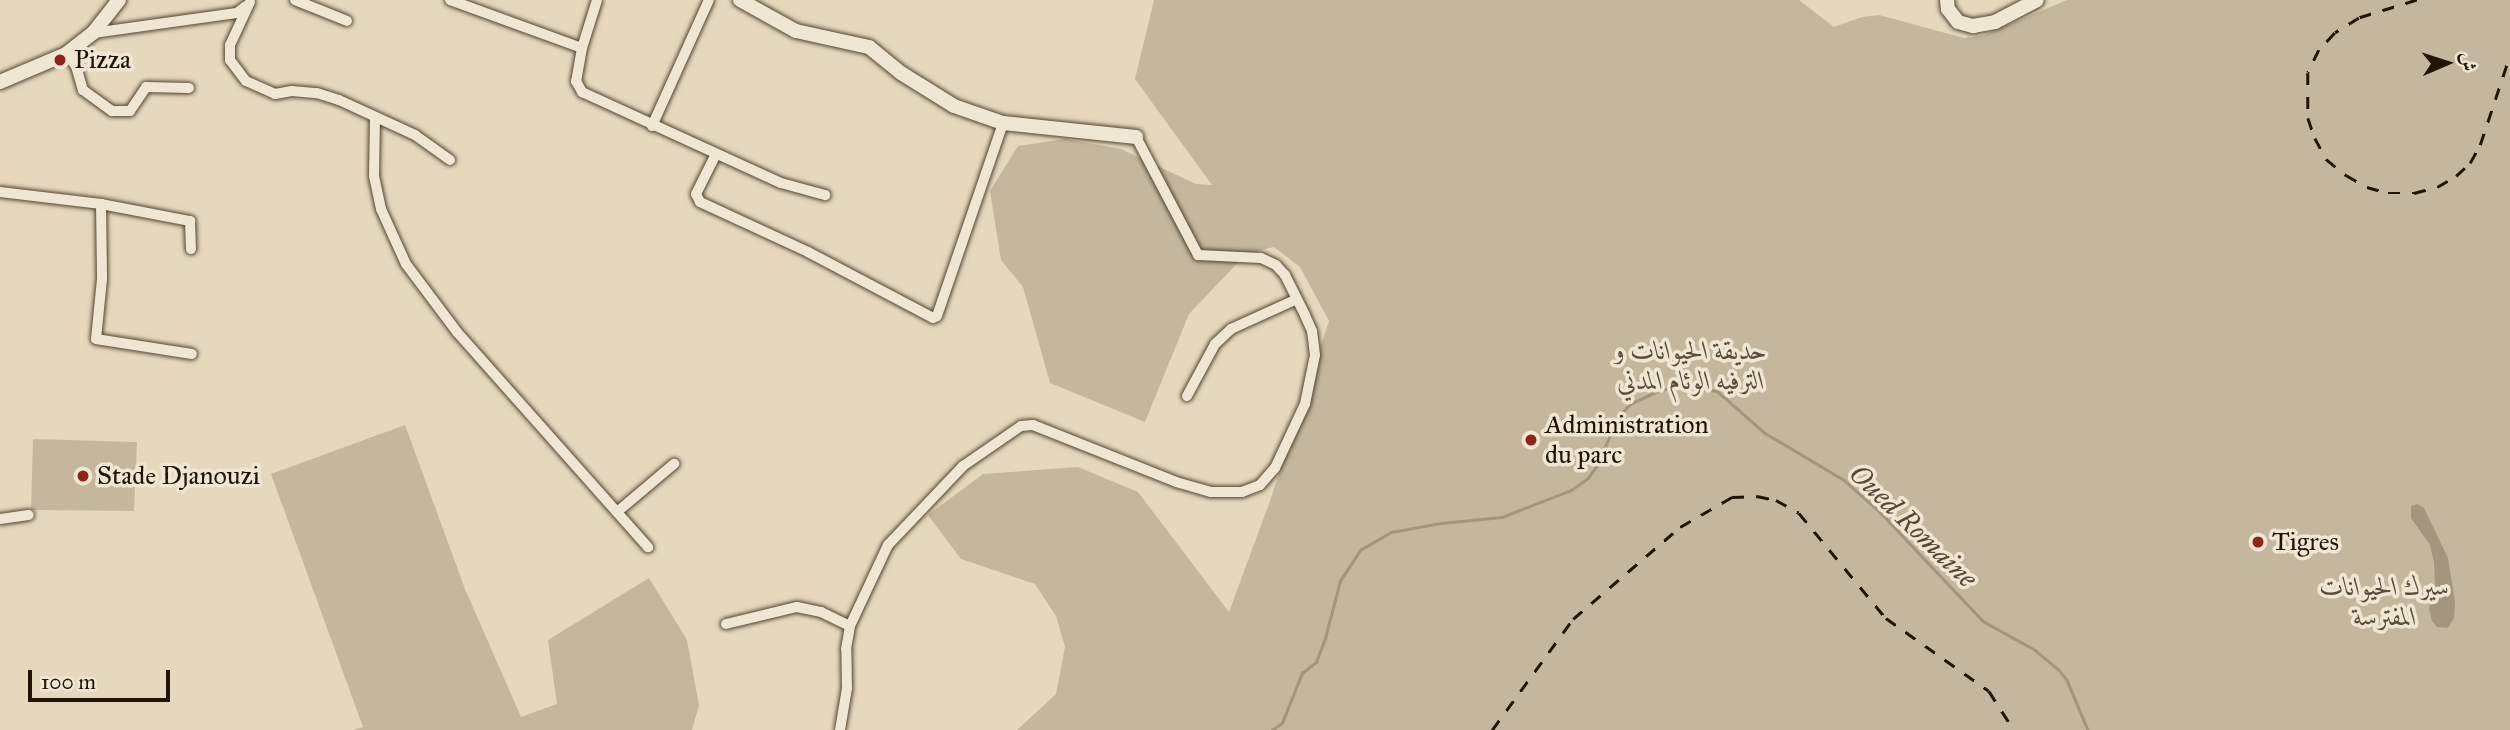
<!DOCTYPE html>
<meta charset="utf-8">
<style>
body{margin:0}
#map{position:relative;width:2510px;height:730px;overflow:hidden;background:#e6d8bc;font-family:"IM FELL Great Primer",Amiri,serif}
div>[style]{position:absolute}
.green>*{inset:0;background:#c5b79d}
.water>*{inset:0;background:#a3957e}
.stream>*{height:2.5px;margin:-1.25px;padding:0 1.25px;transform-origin:1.25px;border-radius:1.25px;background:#a3957e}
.roads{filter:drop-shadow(0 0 2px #524533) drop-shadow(0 0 2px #524533)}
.street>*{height:10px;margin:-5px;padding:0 5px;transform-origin:5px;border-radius:5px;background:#efe6d3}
.secondary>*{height:14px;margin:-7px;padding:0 7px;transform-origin:7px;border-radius:7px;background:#efe6d3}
.rail>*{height:2.5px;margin-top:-1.25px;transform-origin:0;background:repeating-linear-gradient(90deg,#211405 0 12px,transparent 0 24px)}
.dots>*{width:19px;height:19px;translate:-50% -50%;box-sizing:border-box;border:4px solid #efe6d3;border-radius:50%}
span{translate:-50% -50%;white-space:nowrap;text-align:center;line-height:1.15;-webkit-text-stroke:7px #efe6d3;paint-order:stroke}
.poi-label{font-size:26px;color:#211405}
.left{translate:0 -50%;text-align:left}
.park-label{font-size:26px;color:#5a4d3a;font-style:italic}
.water-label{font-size:28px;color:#554835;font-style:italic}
.north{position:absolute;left:2412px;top:28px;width:70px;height:70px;-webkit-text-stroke:5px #efe6d3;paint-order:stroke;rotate:87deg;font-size:19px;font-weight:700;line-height:28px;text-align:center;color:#211405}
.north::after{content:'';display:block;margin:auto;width:24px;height:32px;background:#211405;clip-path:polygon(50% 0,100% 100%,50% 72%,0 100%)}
.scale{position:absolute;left:28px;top:670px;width:142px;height:32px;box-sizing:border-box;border:4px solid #211405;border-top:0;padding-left:9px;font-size:21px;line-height:24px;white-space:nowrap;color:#211405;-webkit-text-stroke:5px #efe6d3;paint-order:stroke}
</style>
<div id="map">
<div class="green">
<i style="clip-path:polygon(1154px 0,1799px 0,1834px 27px,1862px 17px,1879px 15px,1964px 38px,1984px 35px,2067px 0,2510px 0,2510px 730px,1017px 730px,1056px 694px,1065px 647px,1056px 616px,1035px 584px,961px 559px,928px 515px,983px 474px,1078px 467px,1138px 492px,1229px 612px,1270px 501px,1329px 321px,1300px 267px,1274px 247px,1247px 253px,1189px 314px,1145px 422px,1050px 383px,1023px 287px,1001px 260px,990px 191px,1018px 146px,1065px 139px,1121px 149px,1196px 184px,1212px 185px,1135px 79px)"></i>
<i style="clip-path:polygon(405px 425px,465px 589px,521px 717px,557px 704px,548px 640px,649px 578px,687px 640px,699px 705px,692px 730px,353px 730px,363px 727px,271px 474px)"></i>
<i style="clip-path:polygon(33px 439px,137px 442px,134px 511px,31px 510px)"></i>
</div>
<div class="water">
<i style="clip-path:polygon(2417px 504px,2424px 508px,2448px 558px,2455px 602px,2454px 618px,2448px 628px,2437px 627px,2432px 621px,2429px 609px,2435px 583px,2434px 562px,2430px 545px,2411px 518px,2411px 506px)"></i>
</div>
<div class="stream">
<i style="left:1272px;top:730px;width:12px;rotate:-35deg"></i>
<i style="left:1282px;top:723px;width:54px;rotate:-68.2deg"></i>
<i style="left:1302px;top:673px;width:18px;rotate:-38deg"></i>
<i style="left:1316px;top:662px;width:26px;rotate:-69deg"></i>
<i style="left:1325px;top:638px;width:59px;rotate:-75.3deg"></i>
<i style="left:1340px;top:581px;width:37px;rotate:-57deg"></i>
<i style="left:1360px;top:550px;width:36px;rotate:-30deg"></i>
<i style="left:1391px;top:532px;width:51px;rotate:-10.2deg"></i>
<i style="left:1441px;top:523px;width:61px;rotate:-5.6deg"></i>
<i style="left:1502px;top:517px;width:74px;rotate:-21.4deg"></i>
<i style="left:1571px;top:490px;width:21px;rotate:-35deg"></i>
<i style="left:1588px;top:478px;width:14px;rotate:-54deg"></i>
<i style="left:1596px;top:467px;width:55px;rotate:-66.3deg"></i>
<i style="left:1618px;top:417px;width:18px;rotate:-47deg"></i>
<i style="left:1630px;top:404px;width:33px;rotate:-25deg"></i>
<i style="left:1660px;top:390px;width:25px;rotate:-9deg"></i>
<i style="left:1685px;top:386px;width:32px;rotate:9deg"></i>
<i style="left:1717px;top:391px;width:64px;rotate:41.2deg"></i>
<i style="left:1765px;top:433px;width:92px;rotate:30.7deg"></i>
<i style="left:1844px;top:480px;width:48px;rotate:41.6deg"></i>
<i style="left:1880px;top:512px;width:150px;rotate:46.6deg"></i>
<i style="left:1983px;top:621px;width:60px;rotate:29.1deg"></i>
<i style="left:2035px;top:650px;width:31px;rotate:40deg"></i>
<i style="left:2059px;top:670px;width:13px;rotate:51deg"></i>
<i style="left:2067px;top:680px;width:54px;rotate:67.2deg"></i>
</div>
<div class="roads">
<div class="street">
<i style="left:295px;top:0;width:56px;rotate:22deg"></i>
<i style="left:450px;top:0;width:140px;rotate:20deg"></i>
<i style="left:582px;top:48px;width:50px;rotate:-72.6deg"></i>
<i style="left:250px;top:2px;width:47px;rotate:114.9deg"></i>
<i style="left:230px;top:45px;width:15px;rotate:90deg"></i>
<i style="left:230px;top:60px;width:26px;rotate:53deg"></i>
<i style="left:246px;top:81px;width:32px;rotate:24deg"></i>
<i style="left:275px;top:94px;width:17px;rotate:-10deg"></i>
<i style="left:292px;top:91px;width:25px;rotate:5deg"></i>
<i style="left:317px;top:93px;width:23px;rotate:18deg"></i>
<i style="left:339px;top:100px;width:84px;rotate:24.7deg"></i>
<i style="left:415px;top:135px;width:43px;rotate:35.5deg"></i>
<i style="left:93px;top:33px;width:145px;rotate:-7.9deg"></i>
<i style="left:237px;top:13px;width:11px;rotate:-38deg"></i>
<i style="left:582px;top:48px;width:34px;rotate:100deg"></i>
<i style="left:576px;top:81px;width:13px;rotate:61deg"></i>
<i style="left:582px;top:92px;width:219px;rotate:24.6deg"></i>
<i style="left:781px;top:183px;width:46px;rotate:15.3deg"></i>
<i style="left:66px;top:54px;width:16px;rotate:50deg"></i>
<i style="left:76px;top:66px;width:25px;rotate:74deg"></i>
<i style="left:83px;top:90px;width:36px;rotate:36deg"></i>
<i style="left:112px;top:111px;width:18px"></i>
<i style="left:130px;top:111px;width:29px;rotate:-56deg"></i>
<i style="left:146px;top:87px;width:43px;rotate:1.3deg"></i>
<i style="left:375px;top:118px;width:58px;rotate:91deg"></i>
<i style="left:374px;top:176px;width:34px;rotate:78deg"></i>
<i style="left:381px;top:209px;width:60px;rotate:65.6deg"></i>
<i style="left:406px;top:264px;width:85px;rotate:53.1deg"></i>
<i style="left:457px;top:332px;width:288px;rotate:48.4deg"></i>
<i style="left:652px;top:126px;width:138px;rotate:-65.7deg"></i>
<i style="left:716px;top:154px;width:45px;rotate:116.6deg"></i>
<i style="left:696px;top:194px;width:9px;rotate:63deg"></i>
<i style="left:700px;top:202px;width:119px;rotate:24.8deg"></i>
<i style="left:808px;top:252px;width:141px;rotate:27.8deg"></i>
<i style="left:933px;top:318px;width:4px;rotate:-27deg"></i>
<i style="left:937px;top:316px;width:204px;rotate:-71.1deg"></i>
<i style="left:0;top:192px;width:102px;rotate:6.8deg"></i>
<i style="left:101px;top:204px;width:91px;rotate:10.8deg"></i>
<i style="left:190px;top:221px;width:28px;rotate:88deg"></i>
<i style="left:101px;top:204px;width:75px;rotate:89.2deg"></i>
<i style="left:102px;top:279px;width:60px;rotate:95.7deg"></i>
<i style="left:96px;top:339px;width:97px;rotate:8.9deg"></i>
<i style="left:1187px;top:396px;width:59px;rotate:-61.7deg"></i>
<i style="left:1215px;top:344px;width:22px;rotate:-43deg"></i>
<i style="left:1231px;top:329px;width:72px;rotate:-24.4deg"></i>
<i style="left:617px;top:512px;width:75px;rotate:-40.1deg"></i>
<i style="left:0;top:519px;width:29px;rotate:-8deg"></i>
<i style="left:726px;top:624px;width:73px;rotate:-13.5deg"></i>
<i style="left:797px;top:607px;width:25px;rotate:12deg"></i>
<i style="left:821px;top:612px;width:32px;rotate:26deg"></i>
<i style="left:840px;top:730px;width:43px;rotate:-80.5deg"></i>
<i style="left:847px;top:688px;width:39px;rotate:-91deg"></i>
<i style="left:846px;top:649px;width:23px;rotate:-80deg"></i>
<i style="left:850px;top:626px;width:89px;rotate:-64.9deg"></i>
<i style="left:888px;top:545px;width:109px;rotate:-46.5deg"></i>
<i style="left:963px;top:466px;width:70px;rotate:-34.6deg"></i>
<i style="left:1021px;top:426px;width:12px;rotate:-5deg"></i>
<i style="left:1033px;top:425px;width:154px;rotate:21.7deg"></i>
<i style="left:1176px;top:482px;width:36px;rotate:16deg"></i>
<i style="left:1211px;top:492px;width:31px"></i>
<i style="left:1242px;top:492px;width:19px;rotate:-21deg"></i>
<i style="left:1260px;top:485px;width:23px;rotate:-49deg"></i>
<i style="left:1275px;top:468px;width:71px;rotate:-64.9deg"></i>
<i style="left:1305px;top:404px;width:50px;rotate:-78.5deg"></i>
<i style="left:1315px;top:355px;width:24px;rotate:-97deg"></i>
<i style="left:1312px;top:331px;width:17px;rotate:-114deg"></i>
<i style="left:1305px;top:315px;width:45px;rotate:-116.6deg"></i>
<i style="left:1285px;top:275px;width:13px;rotate:-132deg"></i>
<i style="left:1276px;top:265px;width:17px;rotate:-155deg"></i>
<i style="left:1261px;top:258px;width:63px;rotate:-177.3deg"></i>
<i style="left:1198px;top:255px;width:133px;rotate:-117.7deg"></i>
</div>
<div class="secondary">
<i style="left:740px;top:0;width:64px;rotate:29deg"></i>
<i style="left:796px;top:31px;width:75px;rotate:12.4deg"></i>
<i style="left:869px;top:47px;width:41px;rotate:39.1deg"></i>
<i style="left:901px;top:73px;width:62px;rotate:31.9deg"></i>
<i style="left:954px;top:106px;width:52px;rotate:19.1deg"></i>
<i style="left:1003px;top:123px;width:134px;rotate:6deg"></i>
<i style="left:1947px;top:0;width:9px;rotate:84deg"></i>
<i style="left:1948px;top:9px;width:16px;rotate:52deg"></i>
<i style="left:1958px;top:22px;width:16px;rotate:15deg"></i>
<i style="left:1973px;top:26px;width:22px;rotate:-10deg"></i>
<i style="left:1995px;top:22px;width:47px;rotate:-27.6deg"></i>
<i style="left:0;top:82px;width:72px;rotate:-23deg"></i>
<i style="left:66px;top:54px;width:34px;rotate:-38deg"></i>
<i style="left:93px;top:33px;width:42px;rotate:-51.8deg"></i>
</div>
</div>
<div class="rail">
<i style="left:2417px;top:0;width:61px;rotate:162.8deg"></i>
<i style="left:2359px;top:18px;width:28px;rotate:148deg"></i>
<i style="left:2335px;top:33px;width:23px;rotate:133deg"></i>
<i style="left:2319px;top:50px;width:25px;rotate:116deg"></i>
<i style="left:2308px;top:73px;width:45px;rotate:90deg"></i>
<i style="left:2308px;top:118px;width:21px;rotate:71deg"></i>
<i style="left:2315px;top:138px;width:24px;rotate:62deg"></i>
<i style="left:2326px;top:159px;width:26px;rotate:39deg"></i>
<i style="left:2346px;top:175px;width:24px;rotate:30deg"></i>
<i style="left:2367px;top:187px;width:22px;rotate:16deg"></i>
<i style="left:2388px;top:193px;width:26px"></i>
<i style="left:2414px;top:193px;width:24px;rotate:-15deg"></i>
<i style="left:2437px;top:187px;width:22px;rotate:-30deg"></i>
<i style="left:2456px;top:176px;width:19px;rotate:-43deg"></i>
<i style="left:2470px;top:163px;width:21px;rotate:-61deg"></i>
<i style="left:2480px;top:145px;width:95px;rotate:-71.6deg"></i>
<i style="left:1492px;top:730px;width:137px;rotate:-53.9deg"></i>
<i style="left:1573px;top:619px;width:141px;rotate:-40.7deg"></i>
<i style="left:1680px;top:527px;width:60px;rotate:-30deg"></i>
<i style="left:1732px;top:497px;width:25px;rotate:-2deg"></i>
<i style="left:1757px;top:496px;width:19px;rotate:12deg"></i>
<i style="left:1776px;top:500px;width:26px;rotate:29deg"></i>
<i style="left:1799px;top:513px;width:136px;rotate:50.4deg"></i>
<i style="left:1886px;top:618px;width:126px;rotate:35.3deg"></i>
<i style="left:1989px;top:691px;width:46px;rotate:57.3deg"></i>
</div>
<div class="dots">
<i style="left:60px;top:60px;background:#8f2418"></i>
<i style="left:1531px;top:440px;background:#8f2418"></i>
<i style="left:83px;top:476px;background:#8f2418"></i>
<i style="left:2258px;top:542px;background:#8f2418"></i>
</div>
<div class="poi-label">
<span class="left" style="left:74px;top:60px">Pizza</span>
<span class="left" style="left:1545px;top:440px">Administration<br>du parc</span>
<span class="left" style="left:97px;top:476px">Stade Djanouzi</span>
<span class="left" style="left:2272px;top:542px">Tigres</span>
</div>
<div class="park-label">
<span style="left:1691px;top:366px">حديقة الحيوانات و<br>الترفيه الوئام المدني</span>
<span style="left:2385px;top:602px">سيرك الحيوانات<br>المفترسة</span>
</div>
<div class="water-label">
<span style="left:1913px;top:526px;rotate:44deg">Oued Romaine</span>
</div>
<div class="north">ش</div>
<div class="scale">100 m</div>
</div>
